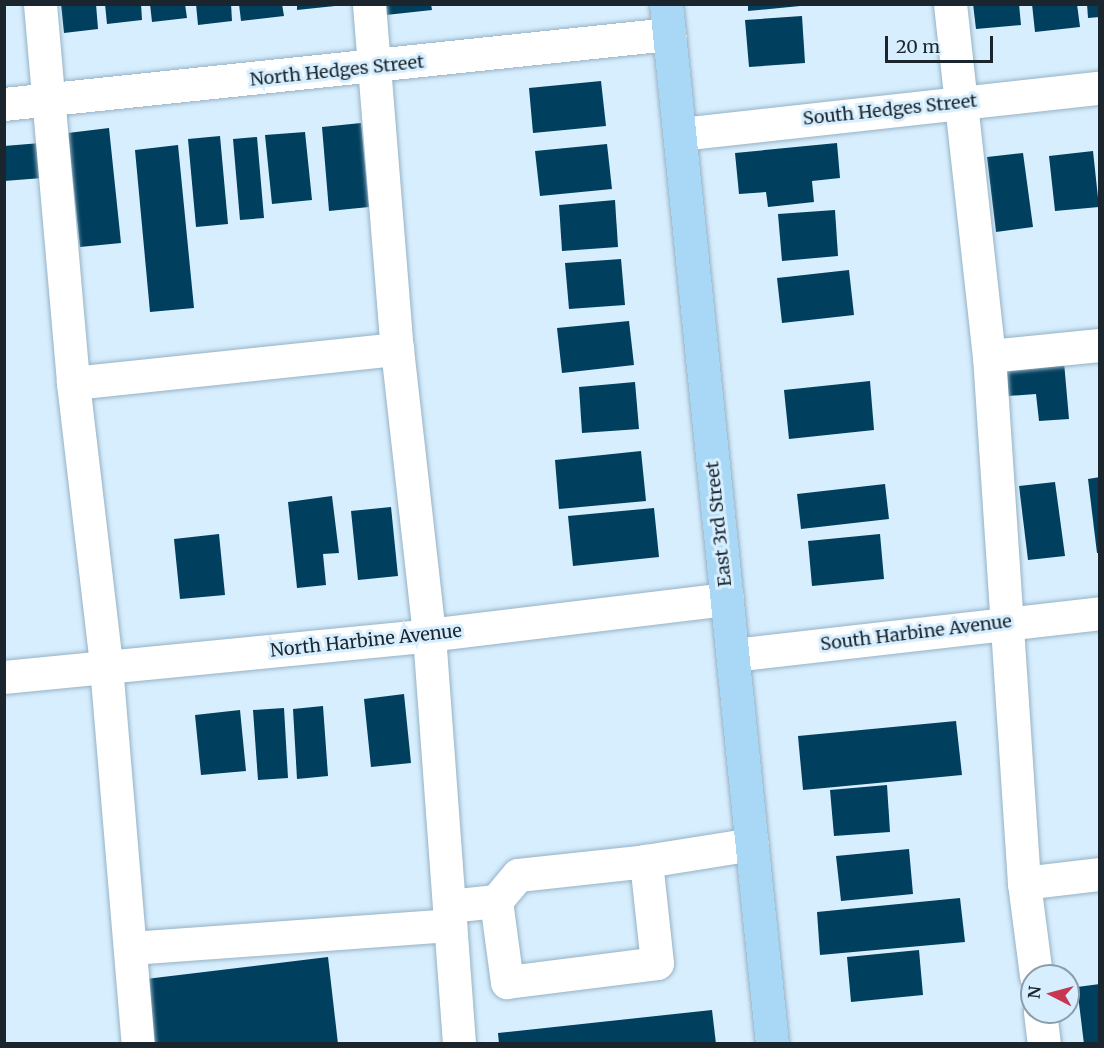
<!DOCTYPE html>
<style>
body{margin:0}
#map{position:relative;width:1104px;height:1048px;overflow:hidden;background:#d7eefe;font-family:Merriweather,serif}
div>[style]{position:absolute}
.building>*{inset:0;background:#003f5d}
.roads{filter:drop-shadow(0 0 2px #96b2c5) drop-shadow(0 0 2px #96b2c5)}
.minor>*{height:33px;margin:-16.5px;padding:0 16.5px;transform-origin:16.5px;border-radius:16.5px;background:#fff}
.major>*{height:33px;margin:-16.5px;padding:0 16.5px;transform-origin:16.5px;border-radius:16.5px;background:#a8d8f5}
span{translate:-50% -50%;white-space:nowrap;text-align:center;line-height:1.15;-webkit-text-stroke:6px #d7eefe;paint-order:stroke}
.street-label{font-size:18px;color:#1a252d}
.frame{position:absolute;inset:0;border:6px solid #1a252d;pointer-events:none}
.north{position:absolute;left:1020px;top:964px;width:60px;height:60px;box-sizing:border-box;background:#d7eefe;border:2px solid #8b9eaa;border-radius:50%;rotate:276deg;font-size:16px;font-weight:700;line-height:24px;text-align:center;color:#1a252d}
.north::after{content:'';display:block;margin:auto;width:21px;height:27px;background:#c73752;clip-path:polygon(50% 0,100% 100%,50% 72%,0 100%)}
.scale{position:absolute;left:885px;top:36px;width:108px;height:27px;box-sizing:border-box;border:3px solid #1a252d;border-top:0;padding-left:8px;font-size:18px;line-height:21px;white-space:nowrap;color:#1a252d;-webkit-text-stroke:4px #d7eefe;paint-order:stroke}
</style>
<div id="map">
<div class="building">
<i style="clip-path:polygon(61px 4px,96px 4px,98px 29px,64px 33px)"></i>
<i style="clip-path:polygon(105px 4px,141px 4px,142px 20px,107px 24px)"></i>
<i style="clip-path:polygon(150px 4px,185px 4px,187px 18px,152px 22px)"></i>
<i style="clip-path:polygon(196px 4px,231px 4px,232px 21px,198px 25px)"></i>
<i style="clip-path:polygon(239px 4px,282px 4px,284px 16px,241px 21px)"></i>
<i style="clip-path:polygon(297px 4px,335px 4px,335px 6px,297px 10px)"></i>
<i style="clip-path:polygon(385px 4px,431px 4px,432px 10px,386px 15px)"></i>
<i style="clip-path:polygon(748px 4px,800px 4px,800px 6px,748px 11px)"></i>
<i style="clip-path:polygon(973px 4px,1019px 4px,1021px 25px,976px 29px)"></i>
<i style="clip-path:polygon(1032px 4px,1077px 4px,1080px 27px,1035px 32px)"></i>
<i style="clip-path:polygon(1087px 4px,1100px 4px,1100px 17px,1088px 18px)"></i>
<i style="clip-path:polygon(802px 16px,805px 63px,749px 67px,745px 20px)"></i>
<i style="clip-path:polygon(601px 81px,606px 126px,533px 133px,529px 88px)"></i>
<i style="clip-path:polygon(361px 123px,369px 207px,329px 211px,322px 127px)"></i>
<i style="clip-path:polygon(109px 128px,121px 243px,80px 247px,68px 133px)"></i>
<i style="clip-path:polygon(305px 132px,312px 200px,272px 204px,265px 135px)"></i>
<i style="clip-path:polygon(220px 136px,228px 224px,196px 227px,188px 139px)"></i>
<i style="clip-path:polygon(257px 137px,264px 218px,240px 220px,233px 139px)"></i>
<i style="clip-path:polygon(53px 142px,55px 177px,4px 181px,4px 146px)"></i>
<i style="clip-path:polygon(837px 143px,840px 178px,812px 181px,814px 202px,768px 207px,766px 192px,739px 194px,735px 153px)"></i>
<i style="clip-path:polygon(607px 144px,612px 189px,540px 196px,535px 151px)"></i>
<i style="clip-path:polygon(178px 145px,194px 308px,150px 312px,135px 150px)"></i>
<i style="clip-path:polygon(1093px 151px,1099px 207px,1055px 211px,1049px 156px)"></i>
<i style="clip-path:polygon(1023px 153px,1033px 227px,996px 232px,987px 157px)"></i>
<i style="clip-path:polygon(615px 200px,618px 247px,562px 251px,559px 205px)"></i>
<i style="clip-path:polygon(835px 210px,838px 256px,782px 261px,778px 214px)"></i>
<i style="clip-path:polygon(621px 259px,625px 305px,569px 309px,565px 263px)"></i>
<i style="clip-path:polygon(849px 270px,854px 315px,782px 323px,777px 278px)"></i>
<i style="clip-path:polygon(629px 321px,634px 365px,562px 373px,557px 328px)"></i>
<i style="clip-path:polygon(1064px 362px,1069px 419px,1039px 421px,1036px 394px,1007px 396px,1005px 367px)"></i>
<i style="clip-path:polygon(870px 381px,874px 430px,789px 439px,784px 390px)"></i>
<i style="clip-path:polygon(635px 382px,639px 429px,582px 433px,579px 387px)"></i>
<i style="clip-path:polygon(641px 451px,646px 501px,559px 509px,555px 460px)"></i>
<i style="clip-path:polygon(1100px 477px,1100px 553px,1097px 553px,1088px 479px)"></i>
<i style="clip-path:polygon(1055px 482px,1065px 556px,1028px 560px,1019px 486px)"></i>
<i style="clip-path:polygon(885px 484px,889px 519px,801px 529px,797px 494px)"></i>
<i style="clip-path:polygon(332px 496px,339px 553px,323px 554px,326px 585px,297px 588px,288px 502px)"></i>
<i style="clip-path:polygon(391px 507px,398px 576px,358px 580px,351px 511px)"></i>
<i style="clip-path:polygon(654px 508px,659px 557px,573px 566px,568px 516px)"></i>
<i style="clip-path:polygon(219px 534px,225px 595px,180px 599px,174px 539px)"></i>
<i style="clip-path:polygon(880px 534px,884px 579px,812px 586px,808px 541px)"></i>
<i style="clip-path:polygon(404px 694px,411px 763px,371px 767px,364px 699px)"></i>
<i style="clip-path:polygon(323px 706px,328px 776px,297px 779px,293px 709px)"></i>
<i style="clip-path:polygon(284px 708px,288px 778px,258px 780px,253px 710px)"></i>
<i style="clip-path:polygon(240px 710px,246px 771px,201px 775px,195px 715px)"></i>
<i style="clip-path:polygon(956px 721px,962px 775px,803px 790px,798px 736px)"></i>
<i style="clip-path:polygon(887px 785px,890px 832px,834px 836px,830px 790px)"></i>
<i style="clip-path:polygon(909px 849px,913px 894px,841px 901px,836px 856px)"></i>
<i style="clip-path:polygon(960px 898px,965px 942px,820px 955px,817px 912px)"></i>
<i style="clip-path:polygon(919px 950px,923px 995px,851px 1002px,847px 957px)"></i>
<i style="clip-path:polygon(328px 957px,338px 1044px,154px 1044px,146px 979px)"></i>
<i style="clip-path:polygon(1100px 984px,1100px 1044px,1084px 1044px,1077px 987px)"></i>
<i style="clip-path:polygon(712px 1010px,716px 1044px,499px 1044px,498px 1033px)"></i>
</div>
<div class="roads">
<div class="minor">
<i style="left:40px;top:4px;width:380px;rotate:85deg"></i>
<i style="left:73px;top:383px;width:285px;rotate:83.3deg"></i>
<i style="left:106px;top:666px;width:379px;rotate:85.2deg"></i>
<i style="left:369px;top:4px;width:346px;rotate:85.4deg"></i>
<i style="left:397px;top:349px;width:288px;rotate:83.6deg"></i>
<i style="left:429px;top:635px;width:410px;rotate:85.8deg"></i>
<i style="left:950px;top:4px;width:354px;rotate:83.7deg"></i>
<i style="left:989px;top:356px;width:528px;rotate:86.2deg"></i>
<i style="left:1024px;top:883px;width:94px;rotate:82.6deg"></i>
<i style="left:4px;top:104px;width:669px;rotate:-6.01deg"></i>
<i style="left:680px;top:134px;width:423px;rotate:-6.3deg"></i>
<i style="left:989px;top:356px;width:112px;rotate:-5.7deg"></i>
<i style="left:73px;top:383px;width:326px;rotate:-6deg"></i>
<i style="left:733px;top:655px;width:369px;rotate:-6.5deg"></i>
<i style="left:4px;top:677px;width:427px;rotate:-5.6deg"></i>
<i style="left:429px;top:635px;width:300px;rotate:-6.9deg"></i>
<i style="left:1024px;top:883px;width:77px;rotate:-6.8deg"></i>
<i style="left:496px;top:901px;width:34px;rotate:-50deg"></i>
<i style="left:518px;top:875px;width:129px;rotate:-6.2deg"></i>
<i style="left:449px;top:906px;width:47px;rotate:-6.1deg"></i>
<i style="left:496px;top:901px;width:82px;rotate:82.3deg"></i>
<i style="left:507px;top:982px;width:151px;rotate:-7.2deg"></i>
<i style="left:657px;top:963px;width:103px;rotate:-96.2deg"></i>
<i style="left:646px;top:861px;width:107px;rotate:-9.1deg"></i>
<i style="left:130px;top:948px;width:321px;rotate:-4.1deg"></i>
<i style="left:1040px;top:1012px;width:32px;rotate:83deg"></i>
</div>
<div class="major">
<i style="left:666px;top:4px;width:1045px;rotate:84.18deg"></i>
</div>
</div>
<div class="street-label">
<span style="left:337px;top:71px;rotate:-6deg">North Hedges Street</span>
<span style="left:890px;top:110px;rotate:-6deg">South Hedges Street</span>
<span style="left:719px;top:524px;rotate:-96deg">East 3rd Street</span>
<span style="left:916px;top:633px;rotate:-7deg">South Harbine Avenue</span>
<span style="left:366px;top:641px;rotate:-6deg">North Harbine Avenue</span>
</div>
<div class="frame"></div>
<div class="north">N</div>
<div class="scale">20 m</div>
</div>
